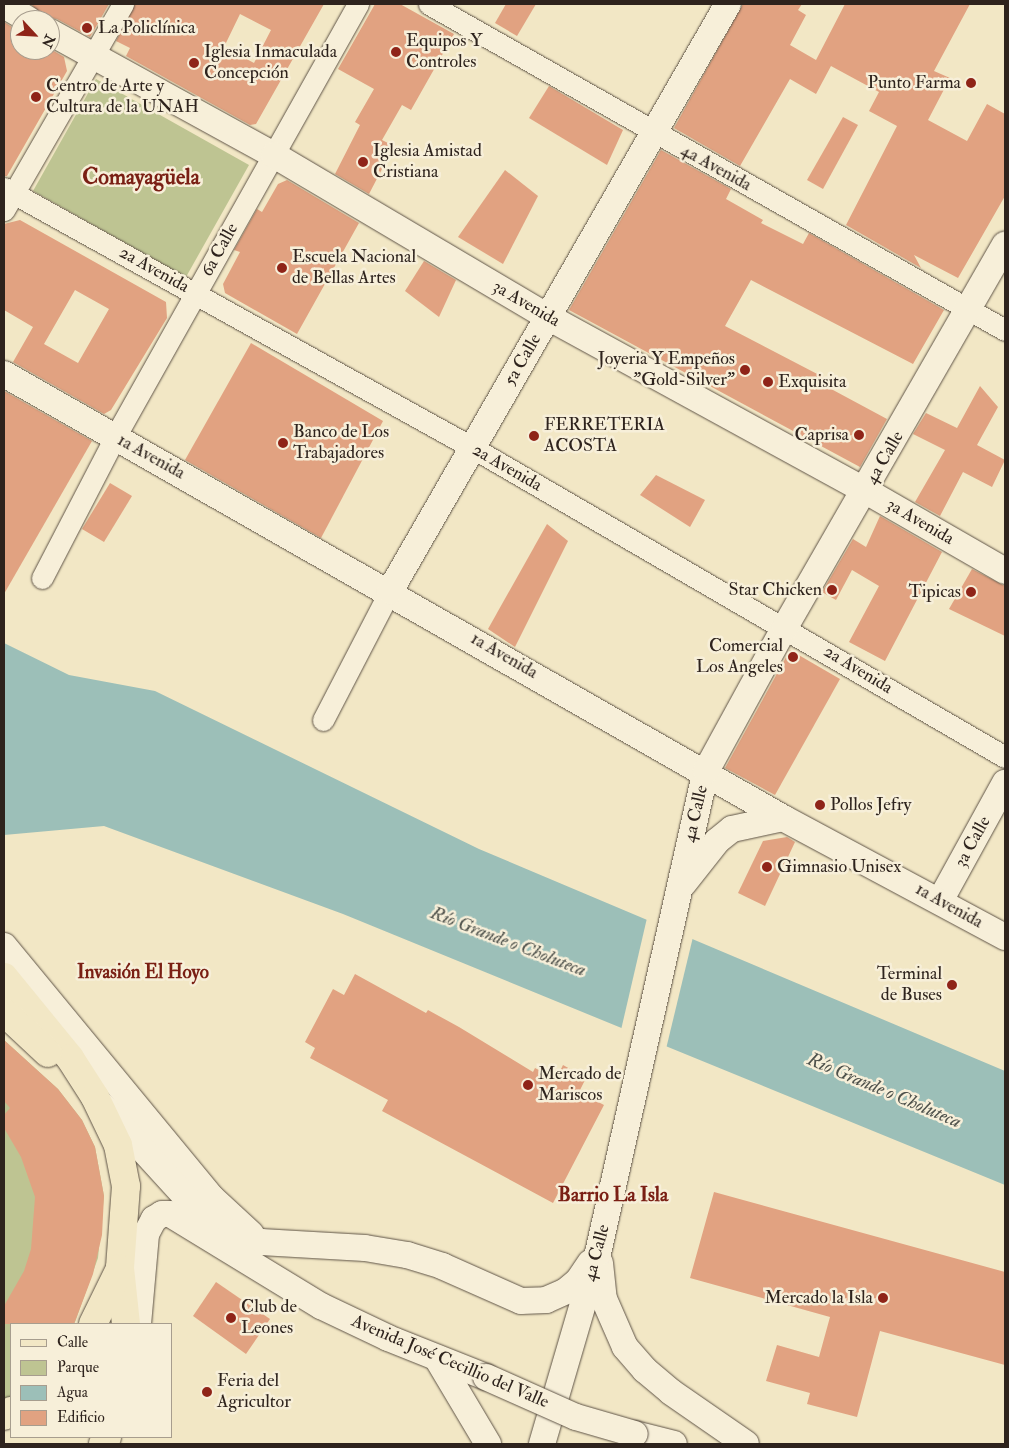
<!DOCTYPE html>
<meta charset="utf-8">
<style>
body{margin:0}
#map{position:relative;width:1009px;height:1448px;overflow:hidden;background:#f2e7c5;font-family:"IM FELL Double Pica",serif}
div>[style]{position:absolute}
.green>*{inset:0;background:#bec492}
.water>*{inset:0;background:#9cbfb8}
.pier>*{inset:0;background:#f2e7c5}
.building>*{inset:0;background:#e1a281}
.roads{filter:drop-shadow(0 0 1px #5f5447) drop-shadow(0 0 1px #5f5447)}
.minor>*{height:21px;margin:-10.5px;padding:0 10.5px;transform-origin:10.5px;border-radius:10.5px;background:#f7efd9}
.tertiary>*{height:26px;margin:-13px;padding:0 13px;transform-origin:13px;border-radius:13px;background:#f7efd9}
.primary>*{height:28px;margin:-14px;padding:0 14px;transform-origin:14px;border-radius:14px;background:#f2e7c5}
.bridges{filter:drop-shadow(0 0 1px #5f5447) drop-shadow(0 0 1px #5f5447)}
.tertiary-bridge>*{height:26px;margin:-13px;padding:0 13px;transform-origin:13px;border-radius:13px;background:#f7efd9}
.dots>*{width:14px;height:14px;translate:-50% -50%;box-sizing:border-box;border:2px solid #f7efd9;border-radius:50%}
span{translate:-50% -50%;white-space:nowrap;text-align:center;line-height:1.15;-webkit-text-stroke:5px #f7efd9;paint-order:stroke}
.poi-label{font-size:18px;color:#2e231d}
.left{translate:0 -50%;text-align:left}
.right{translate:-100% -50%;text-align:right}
.street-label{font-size:18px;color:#2e231d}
.water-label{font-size:19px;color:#4f524c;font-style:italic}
.neighbourhood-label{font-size:19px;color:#7a1f14;font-weight:700}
.quarter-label{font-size:20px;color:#7a1f14;font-weight:700}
.district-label{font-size:22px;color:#7a1f14;font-weight:700}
.frame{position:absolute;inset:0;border:5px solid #2e231d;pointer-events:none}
.legend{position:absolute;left:10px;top:1323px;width:162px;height:115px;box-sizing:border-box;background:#f7efd9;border:1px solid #a79d8e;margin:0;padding:6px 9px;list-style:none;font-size:15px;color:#2e231d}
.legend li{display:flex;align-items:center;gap:10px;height:25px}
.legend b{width:25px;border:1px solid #a79d8e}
.north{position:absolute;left:10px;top:10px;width:50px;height:50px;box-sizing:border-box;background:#f7efd9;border:1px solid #a79d8e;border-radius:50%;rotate:115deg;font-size:14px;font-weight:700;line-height:20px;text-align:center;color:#2e231d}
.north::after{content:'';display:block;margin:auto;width:18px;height:22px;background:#8f2418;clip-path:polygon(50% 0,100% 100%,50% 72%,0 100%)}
</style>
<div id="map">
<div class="green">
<i style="clip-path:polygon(96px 79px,249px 165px,186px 277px,33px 191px)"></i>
<i style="clip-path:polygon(4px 1040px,58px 1089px,82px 1120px,95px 1147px,104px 1196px,98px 1258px,75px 1322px,74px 1324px,11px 1324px,11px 1399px,4px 1404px)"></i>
</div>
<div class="water">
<i style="clip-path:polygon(4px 643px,69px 675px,155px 691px,479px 849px,1005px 1071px,1005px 1185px,343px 914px,104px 826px,4px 835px)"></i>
</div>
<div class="pier">
<i style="clip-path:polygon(647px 918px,693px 937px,666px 1049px,621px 1030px)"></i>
</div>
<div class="building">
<i style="clip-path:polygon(31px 4px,109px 4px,90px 37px,57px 19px,43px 17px)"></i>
<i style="clip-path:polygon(evenodd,135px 4px,324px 4px,256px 124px,250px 125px,126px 56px,130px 48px,116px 41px,135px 4px,240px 14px,271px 30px,254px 63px,224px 47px,240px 14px)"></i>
<i style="clip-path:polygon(375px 4px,400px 4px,454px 34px,411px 110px,402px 105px,382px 140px,394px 146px,369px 194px,335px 174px,360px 125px,355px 122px,374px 89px,338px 69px)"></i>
<i style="clip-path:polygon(506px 4px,536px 4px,517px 36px,495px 23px)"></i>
<i style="clip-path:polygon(743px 4px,802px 4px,798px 10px,806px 15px,790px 45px,816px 60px,845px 4px,970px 4px,934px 71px,950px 78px,928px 120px,967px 141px,987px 104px,1005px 114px,1005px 196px,958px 278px,914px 255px,921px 268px,846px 225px,897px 126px,869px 111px,879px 92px,831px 66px,816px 94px,790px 79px,740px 166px,674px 128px)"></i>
<i style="clip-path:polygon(4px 22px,20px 32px,20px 50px,52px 50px,64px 57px,67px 71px,7px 176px,4px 176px)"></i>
<i style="clip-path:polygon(549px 86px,623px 130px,607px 165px,529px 118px)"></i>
<i style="clip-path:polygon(843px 117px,858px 125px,823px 189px,807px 180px)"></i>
<i style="clip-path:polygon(661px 150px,731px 189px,726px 199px,763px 220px,761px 223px,803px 244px,809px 233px,944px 310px,913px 364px,751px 280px,725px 326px,823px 377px,820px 383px,887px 419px,860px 467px,569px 310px)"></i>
<i style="clip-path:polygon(505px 170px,538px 196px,503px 264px,458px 237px)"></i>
<i style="clip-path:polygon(287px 180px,359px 223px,297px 334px,225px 293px,223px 284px,240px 252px,234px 250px,257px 209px,262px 212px,278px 184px)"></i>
<i style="clip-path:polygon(evenodd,20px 220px,166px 302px,167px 318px,111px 410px,104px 414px,13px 362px,33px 327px,4px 310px,4px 224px,20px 220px,75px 290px,109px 309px,78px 363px,44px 344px,75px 290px)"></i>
<i style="clip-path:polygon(424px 261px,456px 280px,439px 317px,405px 291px)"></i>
<i style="clip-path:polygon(251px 343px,383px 421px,321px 538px,185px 460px)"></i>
<i style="clip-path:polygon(980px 386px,998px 407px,977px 445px,1005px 460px,992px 487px,963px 472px,940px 516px,915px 502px,945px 450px,913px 434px,926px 413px,957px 428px)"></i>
<i style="clip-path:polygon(4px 391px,92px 441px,4px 594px)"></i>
<i style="clip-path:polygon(656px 475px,705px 500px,690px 527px,640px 495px)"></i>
<i style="clip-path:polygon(110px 483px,132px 496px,104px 542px,82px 529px)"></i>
<i style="clip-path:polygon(880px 516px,942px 552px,885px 661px,849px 642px,879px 586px,852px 570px,836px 600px,822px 592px,853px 539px,866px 547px)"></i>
<i style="clip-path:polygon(547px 524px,568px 541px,515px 647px,488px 629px)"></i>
<i style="clip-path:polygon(972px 569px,1005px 586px,1005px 636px,949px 609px)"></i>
<i style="clip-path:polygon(790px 650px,840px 679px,775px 795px,725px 768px)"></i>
<i style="clip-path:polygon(787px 837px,795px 842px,765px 906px,738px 893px,763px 841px)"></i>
<i style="clip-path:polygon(355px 974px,426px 1013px,428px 1010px,459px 1027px,533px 1072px,535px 1068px,556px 1079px,563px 1065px,586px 1078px,579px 1092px,604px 1105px,553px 1203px,382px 1111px,388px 1100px,310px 1058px,315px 1048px,305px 1042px,333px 989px,344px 995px)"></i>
<i style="clip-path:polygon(4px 1040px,58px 1089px,82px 1120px,95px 1147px,104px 1196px,102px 1235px,93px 1274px,74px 1324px,4px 1324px,4px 1306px,24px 1271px,31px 1249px,35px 1197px,21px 1157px,4px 1128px,4px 1115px,10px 1108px,4px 1101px)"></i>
<i style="clip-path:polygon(714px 1192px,1005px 1272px,1005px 1365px,880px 1331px,857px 1417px,807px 1404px,810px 1393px,766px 1381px,777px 1345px,819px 1357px,830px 1317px,690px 1278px)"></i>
<i style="clip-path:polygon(216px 1282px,270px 1319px,246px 1354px,193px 1316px)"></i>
</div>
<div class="roads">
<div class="minor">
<i style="left:429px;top:4px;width:662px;rotate:29.51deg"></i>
<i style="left:4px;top:188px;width:536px;rotate:29deg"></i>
<i style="left:473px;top:448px;width:615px;rotate:30.15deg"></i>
<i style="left:4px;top:210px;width:238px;rotate:-60deg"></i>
<i style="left:42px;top:578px;width:159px;rotate:-62.6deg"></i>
<i style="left:115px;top:437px;width:497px;rotate:-60.7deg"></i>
<i style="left:323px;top:720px;width:145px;rotate:-62.6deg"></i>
</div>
<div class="tertiary">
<i style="left:4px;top:5px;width:29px;rotate:31deg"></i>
<i style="left:50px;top:32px;width:256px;rotate:28.8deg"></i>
<i style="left:274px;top:155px;width:318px;rotate:30.6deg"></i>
<i style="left:548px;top:317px;width:362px;rotate:28.7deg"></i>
<i style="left:866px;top:491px;width:160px;rotate:29.9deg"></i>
<i style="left:4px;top:374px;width:897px;rotate:29.68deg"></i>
<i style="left:783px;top:818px;width:252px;rotate:28.2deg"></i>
<i style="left:390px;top:591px;width:677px;rotate:-60.07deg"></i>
<i style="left:684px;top:883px;width:53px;rotate:-51.8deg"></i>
<i style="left:717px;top:841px;width:19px;rotate:-39deg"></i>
<i style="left:732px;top:829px;width:52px;rotate:-12.2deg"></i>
<i style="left:940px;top:901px;width:135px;rotate:-61.2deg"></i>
<i style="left:4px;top:946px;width:327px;rotate:50.5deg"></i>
<i style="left:212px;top:1198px;width:53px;rotate:42.7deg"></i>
<i style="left:102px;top:1105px;width:173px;rotate:47.6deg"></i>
<i style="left:214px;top:1227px;width:49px;rotate:17.7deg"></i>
<i style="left:261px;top:1242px;width:104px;rotate:3.3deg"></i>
<i style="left:365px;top:1248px;width:43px;rotate:9.5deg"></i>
<i style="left:407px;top:1255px;width:37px;rotate:17deg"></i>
<i style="left:442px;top:1266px;width:86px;rotate:23.9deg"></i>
<i style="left:521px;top:1301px;width:25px;rotate:-2deg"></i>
<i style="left:546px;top:1300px;width:22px;rotate:-24deg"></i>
<i style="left:566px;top:1291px;width:16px;rotate:-40deg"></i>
<i style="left:578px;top:1281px;width:22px;rotate:-56deg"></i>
<i style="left:600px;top:1263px;width:36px;rotate:84deg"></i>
<i style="left:604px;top:1299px;width:52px;rotate:66.4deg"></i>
<i style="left:625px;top:1347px;width:30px;rotate:49deg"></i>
<i style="left:645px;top:1370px;width:34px;rotate:40deg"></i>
<i style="left:671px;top:1392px;width:91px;rotate:34.7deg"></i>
<i style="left:138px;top:1324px;width:90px;rotate:-84.9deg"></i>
<i style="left:146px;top:1234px;width:17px;rotate:-62deg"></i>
<i style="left:154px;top:1219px;width:9px;rotate:-32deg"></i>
<i style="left:162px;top:1214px;width:8px"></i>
<i style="left:170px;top:1214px;width:177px;rotate:31.4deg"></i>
<i style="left:321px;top:1306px;width:74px;rotate:25.5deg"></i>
<i style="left:388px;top:1338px;width:105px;rotate:21.7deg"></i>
<i style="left:437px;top:1358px;width:100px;rotate:59.3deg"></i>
<i style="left:635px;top:1434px;width:40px;rotate:14.4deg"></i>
<i style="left:542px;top:1444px;width:199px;rotate:-73.7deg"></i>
<i style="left:598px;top:1253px;width:494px;rotate:-77.4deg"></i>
<i style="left:706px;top:771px;width:164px;rotate:-61.3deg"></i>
<i style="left:785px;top:627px;width:441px;rotate:-60.1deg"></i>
</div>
<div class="primary">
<i style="left:4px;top:977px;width:104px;rotate:50.8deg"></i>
<i style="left:70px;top:1058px;width:46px;rotate:57.3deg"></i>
<i style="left:95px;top:1097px;width:53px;rotate:64.4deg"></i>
<i style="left:118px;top:1145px;width:42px;rotate:79deg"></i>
<i style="left:126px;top:1186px;width:82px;rotate:94.2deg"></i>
<i style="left:120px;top:1268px;width:56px;rotate:83.9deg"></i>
<i style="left:4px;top:1012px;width:60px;rotate:43deg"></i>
<i style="left:93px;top:1324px;width:61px;rotate:-63.9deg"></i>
<i style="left:4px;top:1416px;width:9px;rotate:-36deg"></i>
<i style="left:103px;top:1444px;width:8px;rotate:-60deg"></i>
</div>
</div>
<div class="bridges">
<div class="tertiary-bridge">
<i style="left:486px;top:1377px;width:98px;rotate:24deg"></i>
<i style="left:576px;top:1417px;width:61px;rotate:16.1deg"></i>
</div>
</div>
<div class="dots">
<i style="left:87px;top:28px;background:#8f2418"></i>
<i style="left:396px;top:52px;background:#8f2418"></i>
<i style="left:194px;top:63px;background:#8f2418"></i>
<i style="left:971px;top:83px;background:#8f2418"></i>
<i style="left:36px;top:97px;background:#8f2418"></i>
<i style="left:363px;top:162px;background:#8f2418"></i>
<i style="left:282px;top:268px;background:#8f2418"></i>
<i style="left:745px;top:370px;background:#8f2418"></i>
<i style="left:768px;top:382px;background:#8f2418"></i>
<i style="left:859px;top:435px;background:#8f2418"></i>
<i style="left:534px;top:436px;background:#8f2418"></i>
<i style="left:283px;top:443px;background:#8f2418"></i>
<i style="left:832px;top:590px;background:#8f2418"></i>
<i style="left:971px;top:592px;background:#8f2418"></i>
<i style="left:793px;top:657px;background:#8f2418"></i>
<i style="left:820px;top:805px;background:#8f2418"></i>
<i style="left:767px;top:867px;background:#8f2418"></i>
<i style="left:952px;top:985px;background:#8f2418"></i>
<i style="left:528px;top:1085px;background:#8f2418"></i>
<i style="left:883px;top:1298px;background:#8f2418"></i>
<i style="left:231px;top:1318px;background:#8f2418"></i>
<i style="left:207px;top:1392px;background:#8f2418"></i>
</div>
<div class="poi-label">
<span class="left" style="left:98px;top:28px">La Policlínica</span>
<span class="left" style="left:406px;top:52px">Equipos Y<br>Controles</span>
<span class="left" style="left:204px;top:63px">Iglesia Inmaculada<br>Concepción</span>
<span class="right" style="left:961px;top:83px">Punto Farma</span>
<span class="left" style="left:46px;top:97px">Centro de Arte y<br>Cultura de la UNAH</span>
<span class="left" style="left:373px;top:162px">Iglesia Amistad<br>Cristiana</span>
<span class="left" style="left:292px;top:268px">Escuela Nacional<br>de Bellas Artes</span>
<span class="right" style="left:735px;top:370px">Joyeria Y Empeños<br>"Gold-Silver"</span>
<span class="left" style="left:778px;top:382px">Exquisita</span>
<span class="left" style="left:544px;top:436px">FERRETERIA<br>ACOSTA</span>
<span class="left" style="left:293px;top:443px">Banco de Los<br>Trabajadores</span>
<span class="right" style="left:849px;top:435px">Caprisa</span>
<span class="right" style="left:822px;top:590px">Star Chicken</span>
<span class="right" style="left:961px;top:592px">Tipicas</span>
<span class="right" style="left:783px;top:657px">Comercial<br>Los Angeles</span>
<span class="left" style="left:830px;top:805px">Pollos Jefry</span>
<span class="left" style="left:777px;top:867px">Gimnasio Unisex</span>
<span class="right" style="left:942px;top:985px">Terminal<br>de Buses</span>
<span class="left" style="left:538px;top:1085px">Mercado de<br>Mariscos</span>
<span class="right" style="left:873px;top:1298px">Mercado la Isla</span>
<span class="left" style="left:241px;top:1318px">Club de<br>Leones</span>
<span class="left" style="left:217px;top:1392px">Feria del<br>Agricultor</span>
</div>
<div class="street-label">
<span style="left:716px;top:168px;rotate:29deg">4a Avenida</span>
<span style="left:220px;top:250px;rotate:-61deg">6a Calle</span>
<span style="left:154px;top:270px;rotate:29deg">2a Avenida</span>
<span style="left:526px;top:304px;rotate:30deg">3a Avenida</span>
<span style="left:523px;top:360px;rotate:-60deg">5a Calle</span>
<span style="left:151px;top:457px;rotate:29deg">1a Avenida</span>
<span style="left:885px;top:458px;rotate:-60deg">4a Calle</span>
<span style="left:507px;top:468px;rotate:30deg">2a Avenida</span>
<span style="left:920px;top:522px;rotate:30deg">3a Avenida</span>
<span style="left:504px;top:656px;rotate:30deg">1a Avenida</span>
<span style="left:858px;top:670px;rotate:31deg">2a Avenida</span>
<span style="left:696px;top:814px;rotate:-77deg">4a Calle</span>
<span style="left:973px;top:842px;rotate:-61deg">3a Calle</span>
<span style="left:949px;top:906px;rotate:29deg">1a Avenida</span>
<span style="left:597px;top:1253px;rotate:-75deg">4a Calle</span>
<span style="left:450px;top:1362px;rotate:23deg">Avenida José Cecillio del Valle</span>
</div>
<div class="water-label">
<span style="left:508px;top:942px;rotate:21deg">Río Grande o Choluteca</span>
<span style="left:884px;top:1091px;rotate:23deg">Río Grande o Choluteca</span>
</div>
<div class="neighbourhood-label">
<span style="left:143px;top:973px">Invasión El Hoyo</span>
</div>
<div class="quarter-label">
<span style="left:613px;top:1194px">Barrio La Isla</span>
</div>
<div class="district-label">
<span style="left:141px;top:178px">Comayagüela</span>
</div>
<div class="frame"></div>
<ul class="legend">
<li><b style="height:6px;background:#f2e7c5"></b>Calle</li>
<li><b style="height:14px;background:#bec492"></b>Parque</li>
<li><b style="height:14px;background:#9cbfb8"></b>Agua</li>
<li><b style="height:14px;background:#e1a281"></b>Edificio</li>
</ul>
<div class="north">N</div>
</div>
